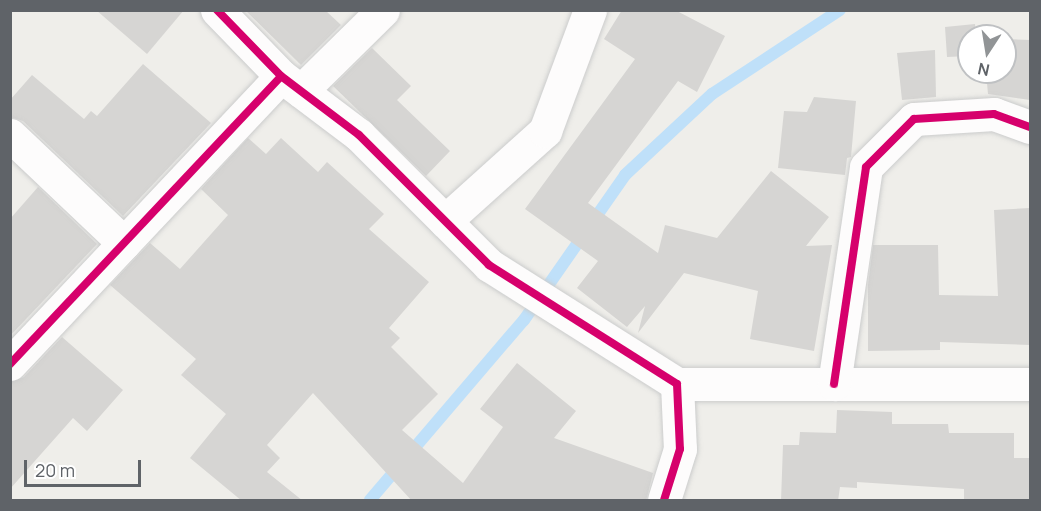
<!DOCTYPE html>
<style>
body{margin:0}
#map{position:relative;width:1041px;height:511px;overflow:hidden;background:#efeeea;font-family:Manrope,sans-serif}
div>[style]{position:absolute}
.stream>*{height:12px;margin:-6px;padding:0 6px;transform-origin:6px;border-radius:6px;background:#bfe0f9}
.building>*{inset:0;background:#d6d5d3}
.roads{filter:drop-shadow(0 0 2px #cbcccc) drop-shadow(0 0 2px #cbcccc)}
.minor>*{height:33px;margin:-16.5px;padding:0 16.5px;transform-origin:16.5px;border-radius:16.5px;background:#fdfcfc}
.cycleway>*{height:8px;margin:-4px;padding:0 4px;transform-origin:4px;border-radius:4px;background:#d6006c}
span{translate:-50% -50%;white-space:nowrap;text-align:center;line-height:1.15;-webkit-text-stroke:6px #fff;paint-order:stroke}
.frame{position:absolute;inset:0;border:12px solid #5f6368;pointer-events:none}
.north{position:absolute;left:957px;top:24px;width:60px;height:60px;box-sizing:border-box;background:#fff;border:2px solid #bfc1c3;border-radius:50%;rotate:192deg;font-size:16px;font-weight:700;line-height:24px;text-align:center;color:#5f6368}
.north::after{content:'';display:block;margin:auto;width:21px;height:27px;background:#919496;clip-path:polygon(50% 0,100% 100%,50% 72%,0 100%)}
.scale{position:absolute;left:24px;top:460px;width:117px;height:27px;box-sizing:border-box;border:3px solid #5f6368;border-top:0;padding-left:8px;font-size:18px;line-height:21px;white-space:nowrap;color:#5f6368;-webkit-text-stroke:4px #fff;paint-order:stroke}
</style>
<div id="map">
<div class="stream">
<i style="left:370px;top:500px;width:237px;rotate:-49.5deg"></i>
<i style="left:524px;top:320px;width:177px;rotate:-55.1deg"></i>
<i style="left:625px;top:175px;width:119px;rotate:-43deg"></i>
<i style="left:712px;top:94px;width:153px;rotate:-33.3deg"></i>
</div>
<div class="building">
<i style="clip-path:polygon(96px 10px,184px 10px,147px 54px)"></i>
<i style="clip-path:polygon(245px 10px,325px 10px,341px 25px,301px 65px)"></i>
<i style="clip-path:polygon(622px 10px,675px 10px,725px 36px,697px 92px,678px 81px,588px 203px,658px 253px,665px 225px,717px 238px,771px 171px,829px 217px,806px 246px,832px 245px,814px 351px,750px 339px,758px 291px,684px 273px,638px 333px,645px 306px,627px 327px,577px 288px,598px 261px,525px 209px,635px 59px,604px 39px)"></i>
<i style="clip-path:polygon(975px 24px,976px 36px,969px 36px,969px 56px,947px 57px,945px 27px)"></i>
<i style="clip-path:polygon(1005px 39px,1030px 40px,1030px 100px,988px 94px,986px 72px,1005px 72px)"></i>
<i style="clip-path:polygon(372px 48px,411px 86px,397px 100px,450px 151px,426px 176px,333px 86px)"></i>
<i style="clip-path:polygon(935px 50px,936px 97px,902px 100px,897px 53px)"></i>
<i style="clip-path:polygon(143px 64px,211px 123px,123px 216px,23px 121px,10px 117px,10px 100px,32px 75px,84px 119px,91px 111px,97px 116px)"></i>
<i style="clip-path:polygon(814px 97px,856px 101px,851px 157px,847px 158px,845px 175px,778px 168px,784px 111px,807px 112px)"></i>
<i style="clip-path:polygon(248px 138px,266px 154px,281px 138px,318px 172px,327px 162px,384px 214px,369px 229px,429px 282px,389px 328px,400px 338px,391px 347px,438px 394px,402px 430px,463px 483px,503px 427px,480px 409px,517px 363px,576px 411px,554px 438px,653px 473px,646px 501px,412px 501px,313px 393px,267px 445px,280px 458px,267px 472px,303px 501px,242px 501px,190px 458px,226px 414px,181px 375px,196px 359px,110px 285px,150px 243px,180px 269px,228px 215px,201px 189px)"></i>
<i style="clip-path:polygon(38px 187px,97px 244px,10px 336px,10px 219px)"></i>
<i style="clip-path:polygon(1030px 208px,1030px 345px,940px 342px,940px 350px,868px 351px,868px 285px,873px 245px,938px 245px,939px 295px,998px 296px,994px 210px)"></i>
<i style="clip-path:polygon(62px 337px,123px 390px,87px 431px,73px 418px,10px 489px,10px 382px,24px 377px)"></i>
<i style="clip-path:polygon(837px 410px,892px 412px,892px 424px,948px 424px,949px 433px,1014px 433px,1014px 458px,1029px 458px,1029px 501px,964px 501px,964px 489px,857px 482px,857px 488px,840px 487px,838px 501px,781px 501px,783px 445px,799px 445px,800px 432px,836px 433px)"></i>
</div>
<div class="roads">
<div class="minor">
<i style="left:217px;top:10px;width:92px;rotate:45.9deg"></i>
<i style="left:281px;top:76px;width:98px;rotate:37.1deg"></i>
<i style="left:359px;top:135px;width:184px;rotate:45deg"></i>
<i style="left:489px;top:265px;width:222px;rotate:32.3deg"></i>
<i style="left:677px;top:384px;width:65px;rotate:87.4deg"></i>
<i style="left:680px;top:449px;width:53px;rotate:107.4deg"></i>
<i style="left:301px;top:91px;width:115px;rotate:-44.6deg"></i>
<i style="left:10px;top:135px;width:157px;rotate:43.5deg"></i>
<i style="left:445px;top:221px;width:135px;rotate:-42deg"></i>
<i style="left:545px;top:131px;width:129px;rotate:-69.6deg"></i>
<i style="left:10px;top:364px;width:395px;rotate:-46.7deg"></i>
<i style="left:677px;top:384px;width:353px"></i>
<i style="left:834px;top:384px;width:219px;rotate:-81.6deg"></i>
<i style="left:866px;top:167px;width:68px;rotate:-45deg"></i>
<i style="left:914px;top:119px;width:80px;rotate:-3.6deg"></i>
<i style="left:994px;top:114px;width:38px;rotate:20deg"></i>
</div>
</div>
<div class="cycleway">
<i style="left:217px;top:10px;width:92px;rotate:45.9deg"></i>
<i style="left:281px;top:76px;width:98px;rotate:37.1deg"></i>
<i style="left:359px;top:135px;width:184px;rotate:45deg"></i>
<i style="left:489px;top:265px;width:222px;rotate:32.3deg"></i>
<i style="left:677px;top:384px;width:65px;rotate:87.4deg"></i>
<i style="left:680px;top:449px;width:53px;rotate:107.4deg"></i>
<i style="left:10px;top:364px;width:395px;rotate:-46.7deg"></i>
<i style="left:834px;top:384px;width:219px;rotate:-81.6deg"></i>
<i style="left:866px;top:167px;width:68px;rotate:-45deg"></i>
<i style="left:914px;top:119px;width:80px;rotate:-3.6deg"></i>
<i style="left:994px;top:114px;width:38px;rotate:20deg"></i>
</div>
<div class="frame"></div>
<div class="north">N</div>
<div class="scale">20 m</div>
</div>
